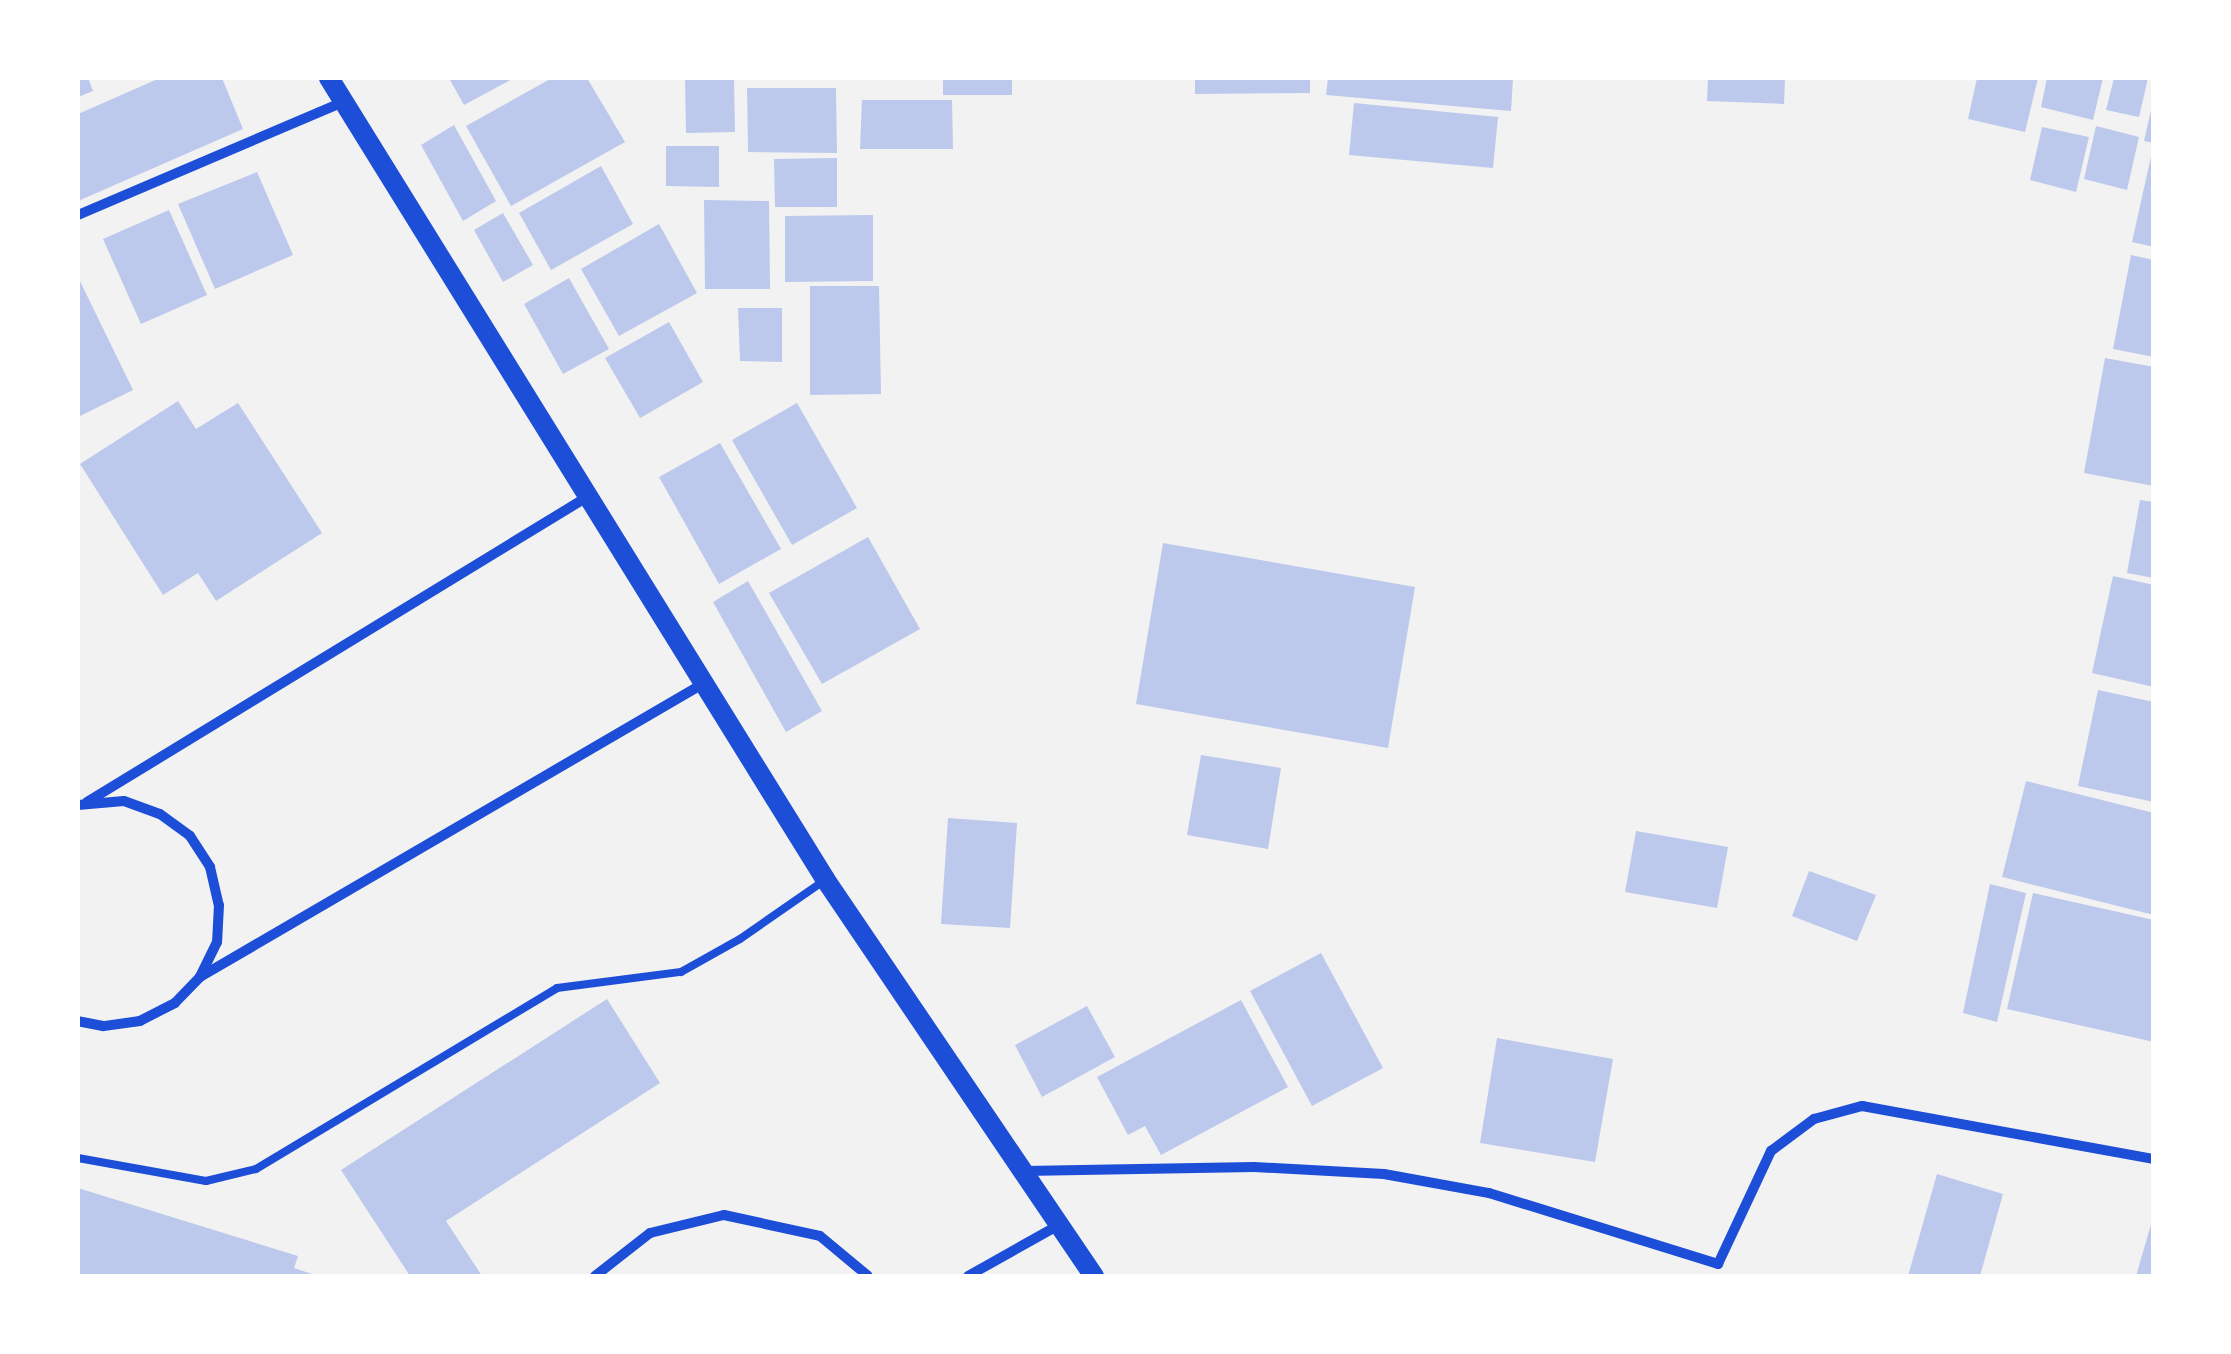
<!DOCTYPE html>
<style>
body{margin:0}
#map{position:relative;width:2231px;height:1354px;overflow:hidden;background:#f2f2f2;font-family:Cabin,sans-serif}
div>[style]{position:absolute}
.building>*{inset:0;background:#bdc9ec}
.service>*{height:8px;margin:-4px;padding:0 4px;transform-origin:4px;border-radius:4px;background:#1d4ed8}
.minor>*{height:10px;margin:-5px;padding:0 5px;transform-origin:5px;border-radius:5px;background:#1d4ed8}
.secondary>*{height:20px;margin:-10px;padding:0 10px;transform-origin:10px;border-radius:10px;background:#1d4ed8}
span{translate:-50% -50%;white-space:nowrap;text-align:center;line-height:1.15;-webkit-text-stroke:10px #fff;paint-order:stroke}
.frame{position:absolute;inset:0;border:80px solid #fff;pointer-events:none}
</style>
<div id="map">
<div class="building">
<i style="clip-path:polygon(78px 78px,88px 78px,93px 91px,78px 97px)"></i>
<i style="clip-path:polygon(160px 78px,222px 78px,243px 129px,78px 201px,78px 114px)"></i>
<i style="clip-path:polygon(449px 78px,514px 78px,464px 105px)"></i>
<i style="clip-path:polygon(552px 78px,587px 78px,625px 142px,511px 206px,466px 126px)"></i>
<i style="clip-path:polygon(685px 78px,734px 78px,735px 132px,686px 133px)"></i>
<i style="clip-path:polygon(943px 78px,1012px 78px,1012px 95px,943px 95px)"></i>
<i style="clip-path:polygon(1195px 78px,1310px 78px,1310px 93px,1195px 94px)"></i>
<i style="clip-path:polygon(1328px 78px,1513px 78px,1511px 111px,1326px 95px)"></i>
<i style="clip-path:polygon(1708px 78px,1785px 78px,1784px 104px,1707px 101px)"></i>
<i style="clip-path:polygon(1977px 78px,2038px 78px,2025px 132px,1968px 119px)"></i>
<i style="clip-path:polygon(2047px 78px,2103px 78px,2093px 120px,2041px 107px)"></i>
<i style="clip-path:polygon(2114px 78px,2148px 78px,2139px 117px,2106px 110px)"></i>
<i style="clip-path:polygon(747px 88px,836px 88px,837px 153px,748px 152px)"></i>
<i style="clip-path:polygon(862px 100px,952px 100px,953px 149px,860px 149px)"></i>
<i style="clip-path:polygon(1354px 103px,1498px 117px,1493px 168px,1349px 155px)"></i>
<i style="clip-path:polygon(2152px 106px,2154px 107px,2154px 143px,2144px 141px)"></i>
<i style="clip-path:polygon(454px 125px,496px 201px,463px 221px,421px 145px)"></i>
<i style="clip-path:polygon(2096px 126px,2139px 137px,2127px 190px,2084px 179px)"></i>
<i style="clip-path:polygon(2042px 127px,2089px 137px,2076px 192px,2030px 180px)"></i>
<i style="clip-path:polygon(666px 146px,719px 146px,719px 187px,666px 186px)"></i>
<i style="clip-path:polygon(2152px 152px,2154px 152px,2154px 247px,2132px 242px)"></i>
<i style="clip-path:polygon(837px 158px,837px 207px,775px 207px,774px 159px)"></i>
<i style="clip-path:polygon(601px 166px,633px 224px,551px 270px,519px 213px)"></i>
<i style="clip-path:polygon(257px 172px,293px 255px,215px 289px,178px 204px)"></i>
<i style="clip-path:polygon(704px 200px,769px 201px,770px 289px,705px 289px)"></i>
<i style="clip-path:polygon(169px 210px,207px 295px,141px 324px,103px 239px)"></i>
<i style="clip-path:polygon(503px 213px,533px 265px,503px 282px,474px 230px)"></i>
<i style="clip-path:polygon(873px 215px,873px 281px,785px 282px,785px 216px)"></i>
<i style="clip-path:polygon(659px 224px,697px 293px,619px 336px,581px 269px)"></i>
<i style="clip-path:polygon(2131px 255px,2154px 260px,2154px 357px,2113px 349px)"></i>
<i style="clip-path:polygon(78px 277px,133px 390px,78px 417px)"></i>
<i style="clip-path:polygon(569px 278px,609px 349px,563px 374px,524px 304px)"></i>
<i style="clip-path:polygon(810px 286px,879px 286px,881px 394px,810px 395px)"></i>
<i style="clip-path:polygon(738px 308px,782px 308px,782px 362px,740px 361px)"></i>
<i style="clip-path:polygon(669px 322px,703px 382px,640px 418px,605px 358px)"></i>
<i style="clip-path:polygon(2105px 358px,2154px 367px,2154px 486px,2084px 473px)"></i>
<i style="clip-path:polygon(178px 401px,196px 429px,238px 403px,322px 533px,216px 601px,198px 573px,163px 595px,80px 464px)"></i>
<i style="clip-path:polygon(797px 403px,857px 508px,792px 545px,732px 440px)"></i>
<i style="clip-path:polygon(720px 443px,781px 549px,719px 584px,659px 477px)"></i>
<i style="clip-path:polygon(2140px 500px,2154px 502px,2154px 578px,2127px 573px)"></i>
<i style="clip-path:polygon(868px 537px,920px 629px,822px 684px,769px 593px)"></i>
<i style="clip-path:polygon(1163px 543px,1415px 587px,1388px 748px,1136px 704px)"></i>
<i style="clip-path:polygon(2113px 576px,2154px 585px,2154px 687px,2092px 673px)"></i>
<i style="clip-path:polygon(748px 581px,822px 711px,786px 732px,713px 602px)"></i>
<i style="clip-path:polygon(2098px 690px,2154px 702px,2154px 802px,2078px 786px)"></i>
<i style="clip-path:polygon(1201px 755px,1281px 768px,1268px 849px,1187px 835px)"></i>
<i style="clip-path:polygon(2026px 781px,2154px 813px,2154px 915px,2002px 877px)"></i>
<i style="clip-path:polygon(948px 818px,1017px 823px,1010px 928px,941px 924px)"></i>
<i style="clip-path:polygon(1636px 831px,1728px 847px,1717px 908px,1625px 892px)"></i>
<i style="clip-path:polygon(1809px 871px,1876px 895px,1857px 941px,1792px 916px)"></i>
<i style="clip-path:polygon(1990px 884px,2026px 893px,1997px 1022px,1963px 1013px)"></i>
<i style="clip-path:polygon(2033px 893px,2154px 920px,2154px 1042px,2007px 1009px)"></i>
<i style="clip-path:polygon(1321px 953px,1383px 1068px,1312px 1106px,1250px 991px)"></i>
<i style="clip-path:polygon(607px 999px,660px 1083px,446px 1221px,482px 1276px,410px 1276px,341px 1170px)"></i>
<i style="clip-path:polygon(1241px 1000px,1288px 1087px,1161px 1155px,1145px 1126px,1128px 1135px,1097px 1077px)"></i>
<i style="clip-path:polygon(1087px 1006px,1115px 1057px,1042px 1097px,1015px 1045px)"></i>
<i style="clip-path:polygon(1497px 1038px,1613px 1059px,1595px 1162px,1480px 1143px)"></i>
<i style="clip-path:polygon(1937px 1174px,2003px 1194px,1980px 1276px,1908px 1276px)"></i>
<i style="clip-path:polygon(78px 1188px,298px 1256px,294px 1268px,318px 1276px,78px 1276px)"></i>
<i style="clip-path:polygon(2152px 1221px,2154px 1276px,2136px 1276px)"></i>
</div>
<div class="service">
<i style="left:78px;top:1158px;width:130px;rotate:10.2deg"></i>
<i style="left:206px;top:1181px;width:51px;rotate:-13.5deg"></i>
<i style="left:256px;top:1169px;width:351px;rotate:-31deg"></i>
<i style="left:557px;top:988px;width:125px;rotate:-7.4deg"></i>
<i style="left:681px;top:972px;width:68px;rotate:-29.2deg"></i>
<i style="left:740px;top:939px;width:100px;rotate:-34.8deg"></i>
</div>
<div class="minor">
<i style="left:78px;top:215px;width:286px;rotate:-23.1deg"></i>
<i style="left:87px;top:802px;width:586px;rotate:-31.38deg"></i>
<i style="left:78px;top:805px;width:46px;rotate:-5deg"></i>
<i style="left:124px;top:801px;width:38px;rotate:20deg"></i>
<i style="left:160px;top:814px;width:37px;rotate:36deg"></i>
<i style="left:190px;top:836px;width:37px;rotate:57deg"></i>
<i style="left:210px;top:867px;width:39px;rotate:77deg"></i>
<i style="left:219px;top:905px;width:37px;rotate:93deg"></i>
<i style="left:217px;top:942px;width:39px;rotate:116deg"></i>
<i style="left:200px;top:977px;width:36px;rotate:134deg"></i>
<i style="left:175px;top:1003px;width:39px;rotate:153deg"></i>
<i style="left:140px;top:1021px;width:37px;rotate:172deg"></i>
<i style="left:103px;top:1026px;width:25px;rotate:-169deg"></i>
<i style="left:200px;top:977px;width:580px;rotate:-30.24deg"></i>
<i style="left:1024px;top:1171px;width:230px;rotate:-1deg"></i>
<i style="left:1254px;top:1167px;width:130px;rotate:3.1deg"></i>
<i style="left:1384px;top:1174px;width:107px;rotate:10.3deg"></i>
<i style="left:1489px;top:1193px;width:240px;rotate:17.2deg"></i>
<i style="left:1718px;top:1264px;width:125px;rotate:-64.9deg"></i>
<i style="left:1771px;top:1151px;width:54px;rotate:-36.7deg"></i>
<i style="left:1814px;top:1119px;width:50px;rotate:-15.2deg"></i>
<i style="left:1862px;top:1106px;width:297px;rotate:10.3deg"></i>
<i style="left:595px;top:1276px;width:70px;rotate:-38deg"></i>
<i style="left:650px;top:1233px;width:76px;rotate:-13.7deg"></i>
<i style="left:724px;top:1215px;width:98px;rotate:12.3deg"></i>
<i style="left:820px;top:1236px;width:62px;rotate:39.8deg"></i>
<i style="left:968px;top:1276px;width:104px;rotate:-29.3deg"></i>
</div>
<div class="secondary">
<i style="left:329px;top:78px;width:942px;rotate:58.23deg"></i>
<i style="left:825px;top:879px;width:480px;rotate:55.9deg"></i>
</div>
<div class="frame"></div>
</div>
